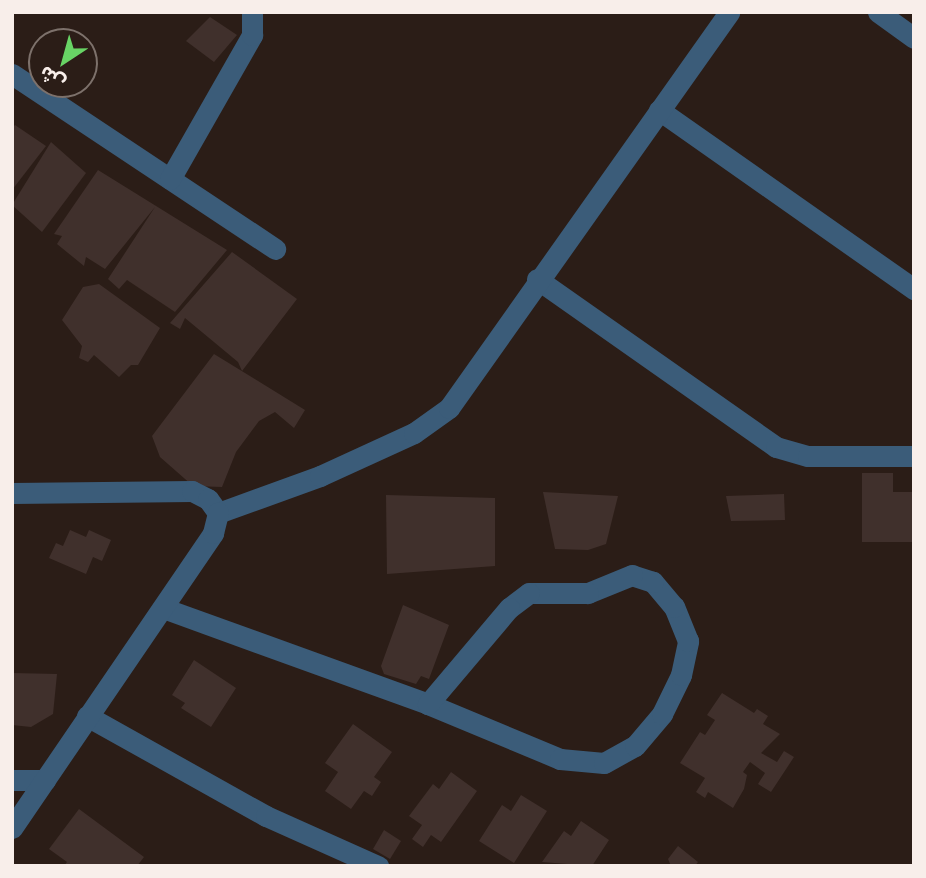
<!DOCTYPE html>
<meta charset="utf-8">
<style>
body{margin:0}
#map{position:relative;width:926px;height:878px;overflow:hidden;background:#2b1d17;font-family:"Noto Sans","Noto Sans Arabic",sans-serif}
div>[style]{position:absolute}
.building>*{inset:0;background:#40302c}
.minor>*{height:21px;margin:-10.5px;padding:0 10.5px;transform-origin:10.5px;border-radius:10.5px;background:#3b5c79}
span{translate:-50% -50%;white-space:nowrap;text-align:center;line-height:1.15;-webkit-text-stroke:7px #2b1d17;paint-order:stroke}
.frame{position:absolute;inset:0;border:14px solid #f8eeea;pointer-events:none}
.north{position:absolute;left:28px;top:28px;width:70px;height:70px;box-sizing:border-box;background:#2b1d17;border:2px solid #7d716b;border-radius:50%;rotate:216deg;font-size:19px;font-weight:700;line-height:28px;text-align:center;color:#f8eeea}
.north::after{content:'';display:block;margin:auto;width:24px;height:32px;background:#68d465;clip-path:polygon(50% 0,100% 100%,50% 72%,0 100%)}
</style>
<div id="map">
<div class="building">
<i style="clip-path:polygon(210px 17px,237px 35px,214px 62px,186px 41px)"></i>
<i style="clip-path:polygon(15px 125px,46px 146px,12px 190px,12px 128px)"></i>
<i style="clip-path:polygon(51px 142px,86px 173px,42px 232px,12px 205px)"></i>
<i style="clip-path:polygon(98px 170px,227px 250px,175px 312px,127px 280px,119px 289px,108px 279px,155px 207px,105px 269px,86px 257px,84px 266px,57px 244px,62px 236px,54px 234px)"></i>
<i style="clip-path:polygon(232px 252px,297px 299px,242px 371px,238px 362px,185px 318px,180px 329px,170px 323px)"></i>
<i style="clip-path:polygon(99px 284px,160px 328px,138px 365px,131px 365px,119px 377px,94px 355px,88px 362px,79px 358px,82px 346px,62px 320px,83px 287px)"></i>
<i style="clip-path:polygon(214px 354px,305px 410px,294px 428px,275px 412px,259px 421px,236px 452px,222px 487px,193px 486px,160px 457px,152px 436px)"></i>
<i style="clip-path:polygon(862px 473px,893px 473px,893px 492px,914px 492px,914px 542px,862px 542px)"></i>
<i style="clip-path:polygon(543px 492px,618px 496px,606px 544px,588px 550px,555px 549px)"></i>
<i style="clip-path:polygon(784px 494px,785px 520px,731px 521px,726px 496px)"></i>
<i style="clip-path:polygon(386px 495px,495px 498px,495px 566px,387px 574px)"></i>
<i style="clip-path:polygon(70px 530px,86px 537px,89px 530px,111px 540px,102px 561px,93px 557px,86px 574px,49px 558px,56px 543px,63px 546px)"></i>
<i style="clip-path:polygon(403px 605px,449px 625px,429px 679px,421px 676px,416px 684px,384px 674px,381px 666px)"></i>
<i style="clip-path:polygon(194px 660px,236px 688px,211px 727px,181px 708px,185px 703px,172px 695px)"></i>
<i style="clip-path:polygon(12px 673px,57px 674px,53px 714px,31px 727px,12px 725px)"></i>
<i style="clip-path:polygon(722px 693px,754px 713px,757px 709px,768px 716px,763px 724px,780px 734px,761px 753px,777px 762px,784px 751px,794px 757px,771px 792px,758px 784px,765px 773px,750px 762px,743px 772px,747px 775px,744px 789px,733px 808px,708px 792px,705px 798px,696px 792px,705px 778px,680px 763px,700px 732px,705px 735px,715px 720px,707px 715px)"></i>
<i style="clip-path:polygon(353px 724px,392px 752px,374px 777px,381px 782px,372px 796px,364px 791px,351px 809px,325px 791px,338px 772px,325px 763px)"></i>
<i style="clip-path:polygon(451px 772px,477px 791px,441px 842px,431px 835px,423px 847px,412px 839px,422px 825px,409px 816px,433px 784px,439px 789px)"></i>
<i style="clip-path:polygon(521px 795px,547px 811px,514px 863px,479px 841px,502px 805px,511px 811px)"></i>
<i style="clip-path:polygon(79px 809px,144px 857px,137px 866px,64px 866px,67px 862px,49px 849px)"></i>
<i style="clip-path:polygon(581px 821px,609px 840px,592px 866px,542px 862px,564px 831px,571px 836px)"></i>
<i style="clip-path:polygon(384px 830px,401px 841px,390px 859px,373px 849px)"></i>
<i style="clip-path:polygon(678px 846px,698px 862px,695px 866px,671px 866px,668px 859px)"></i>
</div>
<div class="minor">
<i style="left:878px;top:12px;width:44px;rotate:35.8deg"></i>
<i style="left:12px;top:74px;width:316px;rotate:33.6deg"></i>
<i style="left:659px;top:110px;width:312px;rotate:35.1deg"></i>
<i style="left:170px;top:179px;width:166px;rotate:-60.3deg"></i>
<i style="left:252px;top:35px;width:23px;rotate:-90deg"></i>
<i style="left:537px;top:279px;width:292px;rotate:35.1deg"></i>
<i style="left:776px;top:447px;width:33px;rotate:16deg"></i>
<i style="left:808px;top:456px;width:106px"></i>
<i style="left:12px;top:493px;width:180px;rotate:-0.6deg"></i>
<i style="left:192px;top:491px;width:18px;rotate:27deg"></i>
<i style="left:208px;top:499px;width:17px;rotate:54deg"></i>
<i style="left:218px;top:513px;width:109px;rotate:-19.9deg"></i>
<i style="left:320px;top:476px;width:103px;rotate:-24.6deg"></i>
<i style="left:414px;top:433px;width:43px;rotate:-35.5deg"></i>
<i style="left:449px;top:408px;width:485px;rotate:-54.7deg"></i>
<i style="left:163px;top:608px;width:282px;rotate:19.9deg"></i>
<i style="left:428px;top:704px;width:143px;rotate:22.6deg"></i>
<i style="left:560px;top:759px;width:44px;rotate:5.2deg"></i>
<i style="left:604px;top:763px;width:35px;rotate:-29deg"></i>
<i style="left:635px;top:746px;width:42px;rotate:-49.8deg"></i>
<i style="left:662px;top:714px;width:43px;rotate:-64deg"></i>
<i style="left:681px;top:675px;width:35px;rotate:-78deg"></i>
<i style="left:688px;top:641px;width:37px;rotate:-112deg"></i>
<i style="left:674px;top:607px;width:33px;rotate:-130deg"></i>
<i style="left:653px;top:582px;width:22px;rotate:-162deg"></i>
<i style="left:632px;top:575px;width:48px;rotate:157.8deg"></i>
<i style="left:588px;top:593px;width:59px;rotate:180deg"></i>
<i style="left:529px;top:593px;width:25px;rotate:143deg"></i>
<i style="left:509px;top:608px;width:126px;rotate:130.2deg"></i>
<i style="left:87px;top:716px;width:205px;rotate:29.2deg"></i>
<i style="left:266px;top:816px;width:123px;rotate:24.1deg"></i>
<i style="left:12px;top:780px;width:33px"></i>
<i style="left:12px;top:828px;width:357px;rotate:-55.7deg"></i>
<i style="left:213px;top:533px;width:21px;rotate:-76deg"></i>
</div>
<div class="frame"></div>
<div class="north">ش</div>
</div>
